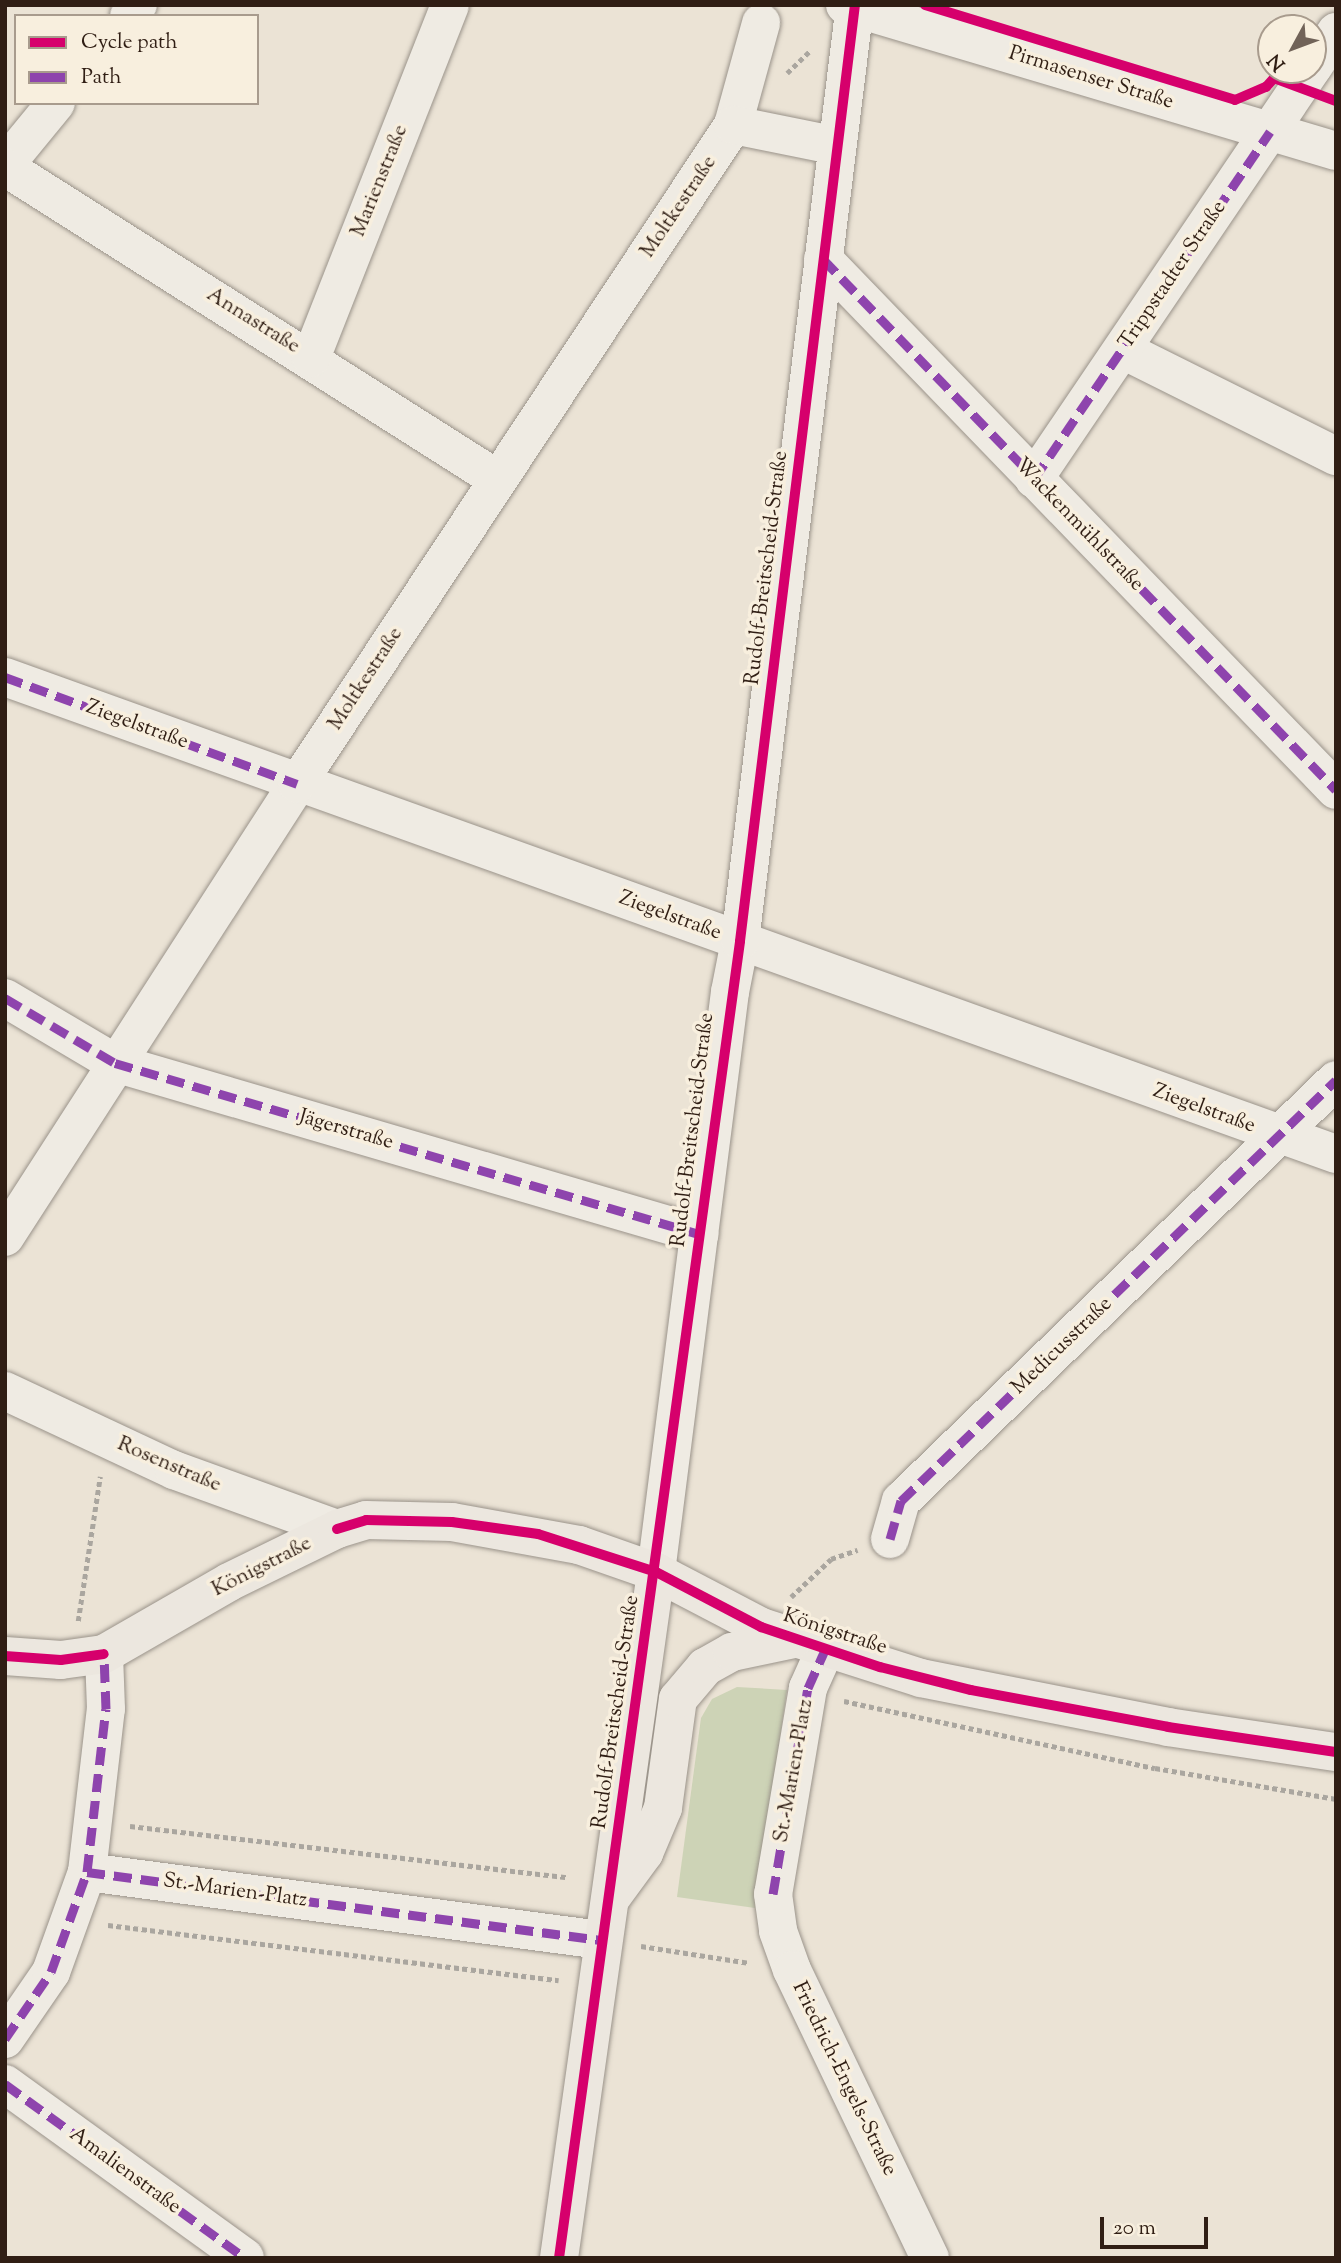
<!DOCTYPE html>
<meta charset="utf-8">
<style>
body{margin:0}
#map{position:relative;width:1341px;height:2263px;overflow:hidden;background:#ebe3d5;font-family:"Sorts Mill Goudy",serif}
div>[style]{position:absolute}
.green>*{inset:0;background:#cdd3b6}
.path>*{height:4.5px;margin-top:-2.25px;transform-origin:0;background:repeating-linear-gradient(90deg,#aaa69f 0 5px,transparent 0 8.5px)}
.roads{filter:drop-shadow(0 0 2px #9a938a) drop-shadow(0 0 2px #9a938a)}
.minor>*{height:38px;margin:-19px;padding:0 19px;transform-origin:19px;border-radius:19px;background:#efebe3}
.major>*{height:38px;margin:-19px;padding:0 19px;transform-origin:19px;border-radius:19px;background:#ece7df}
.quiet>*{height:9px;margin-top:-4.5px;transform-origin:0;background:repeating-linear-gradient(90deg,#8e44ad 0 18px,transparent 0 27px)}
.cycleway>*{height:10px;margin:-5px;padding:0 5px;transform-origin:5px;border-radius:5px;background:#d6006c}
span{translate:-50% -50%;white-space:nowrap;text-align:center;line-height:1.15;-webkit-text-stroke:7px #f8efde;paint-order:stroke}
.street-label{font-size:21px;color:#301e14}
.frame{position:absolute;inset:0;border:7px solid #301e14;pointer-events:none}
.legend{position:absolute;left:14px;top:14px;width:245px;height:91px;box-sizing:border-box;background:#f8efde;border:2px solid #a89b8d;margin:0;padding:9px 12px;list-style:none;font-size:21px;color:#301e14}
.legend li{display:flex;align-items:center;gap:14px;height:35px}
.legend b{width:35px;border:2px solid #a89b8d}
.north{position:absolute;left:1257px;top:14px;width:70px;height:70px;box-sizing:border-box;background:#f8efde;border:2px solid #a89b8d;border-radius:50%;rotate:229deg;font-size:19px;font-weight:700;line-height:28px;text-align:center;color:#301e14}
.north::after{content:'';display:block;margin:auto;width:24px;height:32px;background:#716358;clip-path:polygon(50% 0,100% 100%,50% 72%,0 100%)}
.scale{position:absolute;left:1100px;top:2217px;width:108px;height:32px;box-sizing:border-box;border:4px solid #301e14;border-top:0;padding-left:9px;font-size:21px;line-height:24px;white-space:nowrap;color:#301e14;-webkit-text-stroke:5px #f8efde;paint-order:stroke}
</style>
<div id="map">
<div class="green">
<i style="clip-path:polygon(737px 1687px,787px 1690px,755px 1908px,677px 1897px,701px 1718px,712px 1699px)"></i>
</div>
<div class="path">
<i style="left:787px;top:73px;width:33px;rotate:-44deg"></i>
<i style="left:791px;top:1597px;width:55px;rotate:-43.5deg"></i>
<i style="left:831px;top:1559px;width:28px;rotate:-19deg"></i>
<i style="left:78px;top:1621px;width:146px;rotate:-81.3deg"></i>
<i style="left:844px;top:1701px;width:318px;rotate:12.2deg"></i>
<i style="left:1155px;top:1768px;width:184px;rotate:9.7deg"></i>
<i style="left:130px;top:1826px;width:440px;rotate:6.7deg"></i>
<i style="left:108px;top:1925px;width:454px;rotate:7deg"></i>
<i style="left:641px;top:1946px;width:110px;rotate:8.9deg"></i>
</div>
<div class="roads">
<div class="minor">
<i style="left:845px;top:5px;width:512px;rotate:16.56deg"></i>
<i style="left:129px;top:16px;width:14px;rotate:-51deg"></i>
<i style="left:1313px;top:67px;width:42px;rotate:-56.7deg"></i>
<i style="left:733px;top:125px;width:106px;rotate:-74.6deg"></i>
<i style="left:5px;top:165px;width:80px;rotate:-50.6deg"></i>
<i style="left:5px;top:167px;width:583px;rotate:32.38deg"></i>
<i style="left:823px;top:259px;width:738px;rotate:45.99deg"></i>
<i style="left:1123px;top:350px;width:238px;rotate:26.5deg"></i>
<i style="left:311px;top:358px;width:379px;rotate:-68.5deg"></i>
<i style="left:1034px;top:479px;width:494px;rotate:-55.9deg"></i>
<i style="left:5px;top:677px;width:1414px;rotate:19.72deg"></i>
<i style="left:5px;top:998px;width:128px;rotate:30.6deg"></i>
<i style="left:115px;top:1063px;width:609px;rotate:16.32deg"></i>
<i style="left:5px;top:1237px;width:539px;rotate:-57.19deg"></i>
<i style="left:297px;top:784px;width:790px;rotate:-56.51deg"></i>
<i style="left:733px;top:125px;width:106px;rotate:11.4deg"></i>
<i style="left:5px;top:1391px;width:187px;rotate:25.1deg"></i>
<i style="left:174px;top:1470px;width:173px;rotate:19.9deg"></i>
<i style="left:890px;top:1539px;width:40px;rotate:-74deg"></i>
<i style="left:901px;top:1501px;width:605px;rotate:-44.06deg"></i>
<i style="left:656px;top:1572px;width:585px;rotate:-82.73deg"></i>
<i style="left:730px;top:992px;width:52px;rotate:-78.9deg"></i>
<i style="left:740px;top:941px;width:943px;rotate:-83deg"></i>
<i style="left:825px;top:1650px;width:42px;rotate:114.1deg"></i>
<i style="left:808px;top:1688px;width:209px;rotate:99.6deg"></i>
<i style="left:773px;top:1894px;width:37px;rotate:82deg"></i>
<i style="left:778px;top:1931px;width:41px;rotate:70.3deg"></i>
<i style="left:792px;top:1970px;width:319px;rotate:64.4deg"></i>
<i style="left:87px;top:1872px;width:518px;rotate:7.54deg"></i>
<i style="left:5px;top:2039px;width:81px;rotate:-55.5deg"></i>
<i style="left:51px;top:1972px;width:106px;rotate:-70.2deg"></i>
<i style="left:87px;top:1872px;width:164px;rotate:-83.4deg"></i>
<i style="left:106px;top:1709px;width:55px;rotate:-92.1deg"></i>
<i style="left:5px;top:2084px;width:296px;rotate:35.9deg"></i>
</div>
<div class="major">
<i style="left:5px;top:1656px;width:56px;rotate:4.1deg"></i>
<i style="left:61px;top:1660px;width:43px;rotate:-7.9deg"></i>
<i style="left:104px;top:1654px;width:144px;rotate:-29.9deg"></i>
<i style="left:229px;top:1582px;width:120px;rotate:-26.1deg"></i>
<i style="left:337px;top:1529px;width:30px;rotate:-17deg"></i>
<i style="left:366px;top:1520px;width:86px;rotate:1.3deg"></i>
<i style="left:452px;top:1522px;width:129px;rotate:10.3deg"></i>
<i style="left:579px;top:1545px;width:82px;rotate:19.3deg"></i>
<i style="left:656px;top:1572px;width:119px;rotate:27.6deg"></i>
<i style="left:761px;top:1627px;width:168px;rotate:17.7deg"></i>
<i style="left:921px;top:1678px;width:252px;rotate:11.2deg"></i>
<i style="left:1168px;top:1727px;width:170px;rotate:8.5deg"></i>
<i style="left:611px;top:1898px;width:56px;rotate:-53.7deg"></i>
<i style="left:644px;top:1853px;width:49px;rotate:-67.1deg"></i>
<i style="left:663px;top:1808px;width:110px;rotate:-82.2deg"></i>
<i style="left:678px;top:1699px;width:42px;rotate:-49.8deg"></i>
<i style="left:705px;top:1667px;width:31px;rotate:-29deg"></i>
<i style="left:732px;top:1652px;width:63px;rotate:-11.8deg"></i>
<i style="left:559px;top:2258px;width:693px;rotate:-81.95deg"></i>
</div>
</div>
<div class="quiet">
<i style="left:823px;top:259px;width:738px;rotate:45.99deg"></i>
<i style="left:1034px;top:479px;width:420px;rotate:-55.8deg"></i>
<i style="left:5px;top:677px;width:311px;rotate:20.1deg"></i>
<i style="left:5px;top:998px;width:128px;rotate:30.6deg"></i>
<i style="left:115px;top:1063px;width:609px;rotate:16.32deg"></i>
<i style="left:890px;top:1539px;width:40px;rotate:-74deg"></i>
<i style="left:901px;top:1501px;width:605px;rotate:-44.06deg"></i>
<i style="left:87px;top:1872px;width:518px;rotate:7.54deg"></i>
<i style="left:773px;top:1894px;width:209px;rotate:-80.4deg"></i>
<i style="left:808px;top:1688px;width:42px;rotate:-65.9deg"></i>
<i style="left:5px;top:2039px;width:81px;rotate:-55.5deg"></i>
<i style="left:51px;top:1972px;width:106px;rotate:-70.2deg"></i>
<i style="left:87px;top:1872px;width:164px;rotate:-83.4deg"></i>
<i style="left:106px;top:1709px;width:55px;rotate:-92.1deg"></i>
<i style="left:5px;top:2084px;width:296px;rotate:35.9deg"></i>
</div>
<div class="cycleway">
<i style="left:925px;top:5px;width:324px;rotate:17deg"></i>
<i style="left:1235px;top:100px;width:34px;rotate:-23deg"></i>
<i style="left:1266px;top:87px;width:12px;rotate:-48deg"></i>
<i style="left:1274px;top:78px;width:66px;rotate:20.4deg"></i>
<i style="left:337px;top:1529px;width:30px;rotate:-17deg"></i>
<i style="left:366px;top:1520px;width:86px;rotate:1.3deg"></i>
<i style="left:452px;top:1522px;width:87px;rotate:7.9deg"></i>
<i style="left:538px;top:1534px;width:124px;rotate:17.9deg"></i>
<i style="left:656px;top:1572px;width:119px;rotate:27.6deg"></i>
<i style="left:761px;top:1627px;width:126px;rotate:18.6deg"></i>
<i style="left:880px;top:1667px;width:94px;rotate:14.2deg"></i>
<i style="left:971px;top:1690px;width:200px;rotate:10.6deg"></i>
<i style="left:1168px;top:1727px;width:170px;rotate:8.5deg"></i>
<i style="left:5px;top:1656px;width:56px;rotate:4.1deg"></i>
<i style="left:61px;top:1660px;width:43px;rotate:-7.9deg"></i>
<i style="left:559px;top:2258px;width:1329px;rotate:-82.17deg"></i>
<i style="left:740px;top:941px;width:943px;rotate:-83deg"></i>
</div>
<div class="street-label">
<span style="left:1091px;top:78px;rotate:17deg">Pirmasenser Straße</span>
<span style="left:380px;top:181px;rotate:-68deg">Marienstraße</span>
<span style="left:679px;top:207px;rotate:-56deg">Moltkestraße</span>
<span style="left:1173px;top:275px;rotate:-56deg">Trippstadter Straße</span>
<span style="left:253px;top:321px;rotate:32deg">Annastraße</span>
<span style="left:1079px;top:525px;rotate:46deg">Wackenmühlstraße</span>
<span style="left:767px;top:568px;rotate:-83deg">Rudolf-Breitscheid-Straße</span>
<span style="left:366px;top:679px;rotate:-57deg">Moltkestraße</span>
<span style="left:137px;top:725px;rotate:20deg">Ziegelstraße</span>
<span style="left:670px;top:916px;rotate:20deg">Ziegelstraße</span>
<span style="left:1204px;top:1109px;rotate:20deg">Ziegelstraße</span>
<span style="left:346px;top:1130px;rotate:16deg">Jägerstraße</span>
<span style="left:693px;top:1130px;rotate:-83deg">Rudolf-Breitscheid-Straße</span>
<span style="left:1062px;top:1346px;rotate:-44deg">Medicusstraße</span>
<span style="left:169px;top:1465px;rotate:23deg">Rosenstraße</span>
<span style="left:262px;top:1567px;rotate:-27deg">Königstraße</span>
<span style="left:835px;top:1632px;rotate:18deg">Königstraße</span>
<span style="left:616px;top:1712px;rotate:-82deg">Rudolf-Breitscheid-Straße</span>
<span style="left:794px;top:1771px;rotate:-80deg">St.-Marien-Platz</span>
<span style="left:235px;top:1891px;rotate:8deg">St.-Marien-Platz</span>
<span style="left:844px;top:2079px;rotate:64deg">Friedrich-Engels-Straße</span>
<span style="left:125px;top:2171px;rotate:36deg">Amalienstraße</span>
</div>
<div class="frame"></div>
<ul class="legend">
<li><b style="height:9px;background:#d6006c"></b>Cycle path</li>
<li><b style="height:9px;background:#8e44ad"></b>Path</li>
</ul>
<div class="north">N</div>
<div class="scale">20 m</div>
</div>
